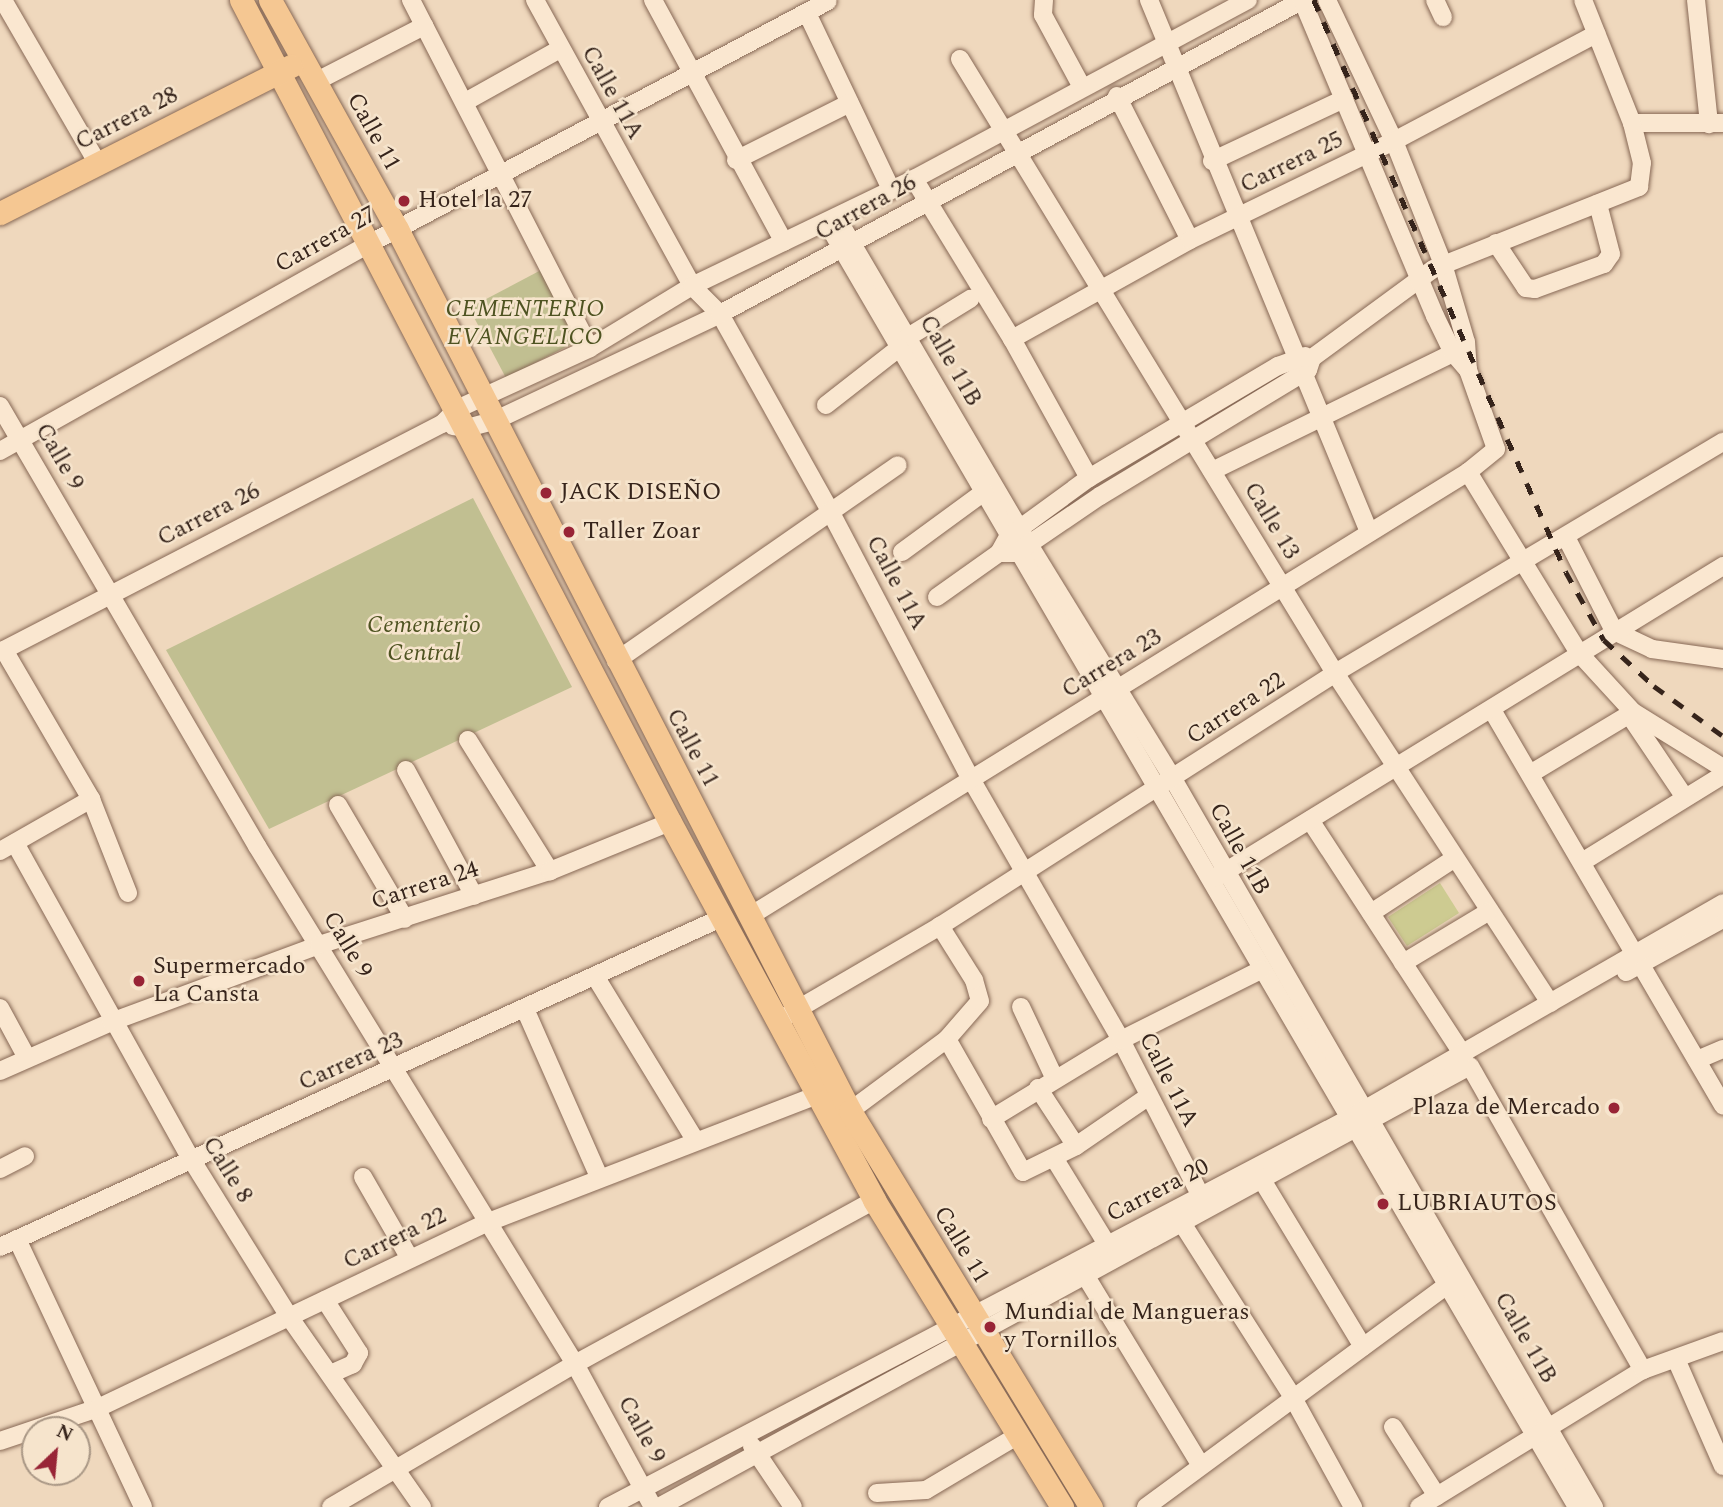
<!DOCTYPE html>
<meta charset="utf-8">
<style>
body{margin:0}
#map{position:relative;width:1723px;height:1507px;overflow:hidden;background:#efd8bd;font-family:Spectral,serif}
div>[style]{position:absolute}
.green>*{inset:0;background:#cdcb91}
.cemetery>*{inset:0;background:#c1bf91}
.roads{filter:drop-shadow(0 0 2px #876855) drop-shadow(0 0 2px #876855)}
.minor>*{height:18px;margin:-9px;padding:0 9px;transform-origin:9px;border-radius:9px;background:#fae7d0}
.major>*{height:23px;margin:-11.5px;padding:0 11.5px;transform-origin:11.5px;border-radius:11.5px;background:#f5c792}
.rail>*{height:4.5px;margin-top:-2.25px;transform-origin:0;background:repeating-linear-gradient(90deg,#36241b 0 12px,transparent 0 24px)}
.dots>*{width:19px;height:19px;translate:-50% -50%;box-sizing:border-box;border:4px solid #f6e4cc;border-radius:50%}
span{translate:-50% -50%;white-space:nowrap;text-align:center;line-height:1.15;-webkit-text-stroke:5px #f6e4cc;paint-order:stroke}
.street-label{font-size:24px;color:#36241b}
.poi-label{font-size:24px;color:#36241b}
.left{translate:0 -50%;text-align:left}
.right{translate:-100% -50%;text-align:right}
.park-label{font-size:24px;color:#4e5321;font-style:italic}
.north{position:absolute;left:21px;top:1416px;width:70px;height:70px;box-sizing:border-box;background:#f6e4cc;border:2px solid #a99785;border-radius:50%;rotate:26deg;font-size:19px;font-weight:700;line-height:28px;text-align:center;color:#36241b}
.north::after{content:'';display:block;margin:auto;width:24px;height:32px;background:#982436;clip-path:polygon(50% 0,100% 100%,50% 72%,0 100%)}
</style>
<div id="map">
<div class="green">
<i style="clip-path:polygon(1440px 883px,1459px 913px,1407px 946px,1388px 917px)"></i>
</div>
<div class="cemetery">
<i style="clip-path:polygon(543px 269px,581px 339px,506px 378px,469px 308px)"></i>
<i style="clip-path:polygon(473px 498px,572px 687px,269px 829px,166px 650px)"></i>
</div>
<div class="roads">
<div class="minor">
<i style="left:3px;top:0;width:190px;rotate:59.9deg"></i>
<i style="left:411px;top:0;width:391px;rotate:62.8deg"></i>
<i style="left:535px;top:0;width:326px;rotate:61.2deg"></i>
<i style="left:692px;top:286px;width:40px;rotate:45deg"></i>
<i style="left:720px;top:314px;width:226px;rotate:60.8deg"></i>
<i style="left:830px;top:511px;width:303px;rotate:62.3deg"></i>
<i style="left:971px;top:779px;width:301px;rotate:60.1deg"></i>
<i style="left:1121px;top:1040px;width:175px;rotate:62.9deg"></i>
<i style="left:653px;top:0;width:275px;rotate:61.6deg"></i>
<i style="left:1044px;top:0;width:15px;rotate:94deg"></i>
<i style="left:1043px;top:15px;width:82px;rotate:61.6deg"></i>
<i style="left:1149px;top:0;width:576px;rotate:67.53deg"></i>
<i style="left:1327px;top:0;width:156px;rotate:64.6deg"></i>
<i style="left:1394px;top:141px;width:132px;rotate:68.3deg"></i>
<i style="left:1443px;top:264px;width:81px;rotate:73.6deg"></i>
<i style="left:1466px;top:342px;width:28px;rotate:86deg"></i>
<i style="left:1435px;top:0;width:19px;rotate:65deg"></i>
<i style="left:1696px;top:0;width:125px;rotate:84deg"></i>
<i style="left:807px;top:13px;width:195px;rotate:64.5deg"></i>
<i style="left:960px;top:59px;width:719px;rotate:58.59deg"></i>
<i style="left:1335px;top:673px;width:394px;rotate:56.9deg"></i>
<i style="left:315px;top:82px;width:123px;rotate:-27.2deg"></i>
<i style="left:1117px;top:96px;width:161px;rotate:63.1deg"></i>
<i style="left:465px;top:102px;width:109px;rotate:-29.2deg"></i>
<i style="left:1632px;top:123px;width:91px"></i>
<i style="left:736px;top:160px;width:127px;rotate:-26.6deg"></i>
<i style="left:1212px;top:161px;width:146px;rotate:-25.2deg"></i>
<i style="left:914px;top:179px;width:188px;rotate:58.5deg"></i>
<i style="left:1012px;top:339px;width:159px;rotate:61deg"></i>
<i style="left:837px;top:218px;width:377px;rotate:59.6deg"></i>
<i style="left:1028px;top:543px;width:277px;rotate:58.4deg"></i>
<i style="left:1173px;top:779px;width:841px;rotate:59.96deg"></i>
<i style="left:827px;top:223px;width:1487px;rotate:59.71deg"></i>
<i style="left:1496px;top:243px;width:54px;rotate:56.3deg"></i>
<i style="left:1526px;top:288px;width:9px;rotate:6deg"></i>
<i style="left:1535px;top:289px;width:73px;rotate:-19.9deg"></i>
<i style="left:1604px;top:264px;width:12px;rotate:-55deg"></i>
<i style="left:1611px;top:254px;width:52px;rotate:-104.6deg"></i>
<i style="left:908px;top:337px;width:73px;rotate:-31.5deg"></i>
<i style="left:1012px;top:339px;width:204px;rotate:-29.1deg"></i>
<i style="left:1190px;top:240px;width:227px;rotate:-25.9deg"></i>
<i style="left:1394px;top:141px;width:229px;rotate:-27.9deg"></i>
<i style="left:826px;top:405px;width:93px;rotate:-38deg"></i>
<i style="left:0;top:406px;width:510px;rotate:59.71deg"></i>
<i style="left:257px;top:846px;width:608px;rotate:58.45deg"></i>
<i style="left:575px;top:1364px;width:163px;rotate:61.4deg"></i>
<i style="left:453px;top:426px;width:14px;rotate:8deg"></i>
<i style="left:467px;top:428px;width:30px;rotate:-15deg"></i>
<i style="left:496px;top:420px;width:248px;rotate:-25.3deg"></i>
<i style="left:720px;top:314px;width:662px;rotate:-28.31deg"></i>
<i style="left:0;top:451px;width:423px;rotate:-29.3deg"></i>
<i style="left:369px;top:244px;width:519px;rotate:-27.9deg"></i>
<i style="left:1212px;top:471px;width:268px;rotate:-26.1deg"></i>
<i style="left:1468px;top:472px;width:212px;rotate:58.5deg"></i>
<i style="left:1579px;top:653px;width:80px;rotate:47.5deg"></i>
<i style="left:1633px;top:712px;width:106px;rotate:31.9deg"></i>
<i style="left:1566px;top:537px;width:106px;rotate:62.9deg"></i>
<i style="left:1614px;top:631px;width:42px;rotate:25.3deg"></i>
<i style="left:1652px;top:649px;width:72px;rotate:8deg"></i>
<i style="left:902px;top:552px;width:102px;rotate:-36.2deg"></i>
<i style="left:999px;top:553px;width:17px"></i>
<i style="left:1016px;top:553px;width:102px;rotate:-34.2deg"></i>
<i style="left:1100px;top:496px;width:243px;rotate:-31.2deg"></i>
<i style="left:1308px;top:370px;width:13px;rotate:-72deg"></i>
<i style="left:1312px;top:358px;width:150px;rotate:-36.3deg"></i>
<i style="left:1433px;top:269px;width:222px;rotate:-21.7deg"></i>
<i style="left:1639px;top:187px;width:24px;rotate:-83deg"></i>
<i style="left:1642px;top:163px;width:41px;rotate:-104deg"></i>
<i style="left:1632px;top:123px;width:132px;rotate:-111.7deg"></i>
<i style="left:937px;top:597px;width:76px;rotate:-35.4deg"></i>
<i style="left:999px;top:553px;width:18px;rotate:-61deg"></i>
<i style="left:1008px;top:537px;width:100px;rotate:-36.1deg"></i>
<i style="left:1089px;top:478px;width:220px;rotate:-30.7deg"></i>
<i style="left:1278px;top:366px;width:29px;rotate:-20deg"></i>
<i style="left:4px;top:650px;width:173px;rotate:59.7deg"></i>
<i style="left:91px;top:799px;width:101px;rotate:68.5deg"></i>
<i style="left:0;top:652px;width:497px;rotate:-27.3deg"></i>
<i style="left:442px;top:424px;width:21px;rotate:-45deg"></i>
<i style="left:457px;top:409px;width:146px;rotate:-24.6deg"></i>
<i style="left:590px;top:348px;width:119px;rotate:-31.3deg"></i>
<i style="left:692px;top:286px;width:246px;rotate:-25.7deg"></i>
<i style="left:914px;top:179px;width:379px;rotate:-28.2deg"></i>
<i style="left:616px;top:661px;width:343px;rotate:-34.8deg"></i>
<i style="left:1492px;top:710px;width:458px;rotate:59.7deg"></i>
<i style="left:1630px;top:716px;width:97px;rotate:56deg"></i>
<i style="left:468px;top:740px;width:155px;rotate:58deg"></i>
<i style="left:406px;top:770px;width:143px;rotate:61.6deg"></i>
<i style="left:1530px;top:774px;width:120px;rotate:-31deg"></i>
<i style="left:338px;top:805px;width:132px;rotate:59.6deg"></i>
<i style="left:1310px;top:820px;width:282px;rotate:56.9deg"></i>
<i style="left:15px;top:843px;width:362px;rotate:60.9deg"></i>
<i style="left:191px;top:1159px;width:187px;rotate:58.1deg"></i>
<i style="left:290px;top:1318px;width:231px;rotate:55.1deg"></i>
<i style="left:0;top:851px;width:105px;rotate:-29.7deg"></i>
<i style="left:1582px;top:862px;width:166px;rotate:-31.7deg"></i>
<i style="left:1215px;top:878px;width:596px;rotate:-31.56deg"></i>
<i style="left:1371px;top:913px;width:100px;rotate:-33.2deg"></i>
<i style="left:750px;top:916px;width:844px;rotate:-31.73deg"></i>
<i style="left:1468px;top:472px;width:36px;rotate:-39deg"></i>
<i style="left:1496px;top:449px;width:84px;rotate:-109.5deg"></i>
<i style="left:1468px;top:370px;width:23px;rotate:-131deg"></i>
<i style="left:1453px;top:353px;width:41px;rotate:-115.9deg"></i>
<i style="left:1435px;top:316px;width:343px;rotate:-112.8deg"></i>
<i style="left:1403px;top:963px;width:99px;rotate:-31deg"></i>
<i style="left:1626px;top:972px;width:111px;rotate:-28.7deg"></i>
<i style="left:595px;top:976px;width:192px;rotate:58.6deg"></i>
<i style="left:1021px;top:1007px;width:77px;rotate:64.8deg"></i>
<i style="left:0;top:1008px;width:57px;rotate:61.6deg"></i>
<i style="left:525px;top:1009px;width:184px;rotate:66.2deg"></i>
<i style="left:786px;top:1016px;width:178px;rotate:-30.3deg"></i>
<i style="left:940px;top:926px;width:469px;rotate:-32.6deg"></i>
<i style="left:1335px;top:673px;width:452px;rotate:-30.8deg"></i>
<i style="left:947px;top:1039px;width:153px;rotate:60.3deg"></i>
<i style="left:1023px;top:1172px;width:59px;rotate:-26.1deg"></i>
<i style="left:1076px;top:1146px;width:88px;rotate:-34.4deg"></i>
<i style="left:1697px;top:1060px;width:28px;rotate:-23deg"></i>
<i style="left:1470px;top:1066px;width:350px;rotate:60.4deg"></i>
<i style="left:0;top:1071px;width:121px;rotate:-23.8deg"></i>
<i style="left:111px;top:1022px;width:222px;rotate:-20.3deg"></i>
<i style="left:319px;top:945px;width:243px;rotate:-17.8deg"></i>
<i style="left:550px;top:871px;width:130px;rotate:-22.2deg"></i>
<i style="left:1038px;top:1088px;width:69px;rotate:56.8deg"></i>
<i style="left:850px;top:1111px;width:121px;rotate:-36.6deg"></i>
<i style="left:947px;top:1039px;width:50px;rotate:-49deg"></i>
<i style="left:980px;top:1001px;width:22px;rotate:-106deg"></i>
<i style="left:974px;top:980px;width:64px;rotate:-122.2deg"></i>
<i style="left:991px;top:1119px;width:152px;rotate:-31.3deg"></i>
<i style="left:1121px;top:1040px;width:157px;rotate:-26.6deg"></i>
<i style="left:1054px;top:1158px;width:101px;rotate:58.4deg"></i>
<i style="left:0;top:1169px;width:28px;rotate:-27deg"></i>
<i style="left:363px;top:1177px;width:92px;rotate:60.1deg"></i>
<i style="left:1262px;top:1180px;width:195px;rotate:58.8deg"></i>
<i style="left:1180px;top:1220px;width:209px;rotate:57.5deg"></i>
<i style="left:1292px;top:1396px;width:127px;rotate:61.2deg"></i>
<i style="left:17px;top:1239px;width:296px;rotate:64.8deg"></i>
<i style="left:0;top:1247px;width:793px;rotate:-24.53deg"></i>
<i style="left:1085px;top:1275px;width:223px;rotate:58.7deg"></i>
<i style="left:325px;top:1300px;width:63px;rotate:57.3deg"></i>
<i style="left:359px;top:1353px;width:13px;rotate:119deg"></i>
<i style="left:353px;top:1364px;width:24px;rotate:156deg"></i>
<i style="left:1676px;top:1359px;width:117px;rotate:66.3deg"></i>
<i style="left:1393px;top:1427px;width:82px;rotate:57.5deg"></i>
<i style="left:0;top:1441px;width:103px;rotate:-18.6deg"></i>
<i style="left:98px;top:1408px;width:430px;rotate:-25.5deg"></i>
<i style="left:486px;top:1223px;width:355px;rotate:-21.1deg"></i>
<i style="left:752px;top:1446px;width:73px;rotate:56.1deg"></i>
<i style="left:877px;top:1493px;width:49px;rotate:-3.5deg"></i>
<i style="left:926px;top:1490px;width:106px;rotate:-30.7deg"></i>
<i style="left:331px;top:1507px;width:283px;rotate:-30.4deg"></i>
<i style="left:575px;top:1364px;width:341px;rotate:-28.7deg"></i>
<i style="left:608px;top:1507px;width:836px;rotate:-27.67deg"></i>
<i style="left:1348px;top:1119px;width:433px;rotate:-29.9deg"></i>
<i style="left:659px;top:1507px;width:916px;rotate:-28.55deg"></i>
<i style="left:1146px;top:1507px;width:386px;rotate:-36.4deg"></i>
<i style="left:1419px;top:1507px;width:263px;rotate:-31.5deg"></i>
<i style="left:1643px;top:1370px;width:85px;rotate:-19.9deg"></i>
</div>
<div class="major">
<i style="left:241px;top:0;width:927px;rotate:62.44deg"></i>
<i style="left:670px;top:822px;width:430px;rotate:61.6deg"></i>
<i style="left:874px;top:1200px;width:360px;rotate:58.5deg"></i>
<i style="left:270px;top:0;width:262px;rotate:61deg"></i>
<i style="left:397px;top:229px;width:992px;rotate:62.81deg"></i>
<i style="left:850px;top:1111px;width:464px;rotate:58.7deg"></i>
<i style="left:0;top:213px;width:326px;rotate:-26.8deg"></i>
</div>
</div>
<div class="rail">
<i style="left:1314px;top:0;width:625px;rotate:66.22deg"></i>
<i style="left:1566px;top:572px;width:78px;rotate:60.8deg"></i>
<i style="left:1604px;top:640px;width:68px;rotate:42.6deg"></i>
<i style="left:1654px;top:686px;width:85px;rotate:35.9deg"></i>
</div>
<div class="dots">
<i style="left:404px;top:201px;background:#982436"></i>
<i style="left:546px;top:493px;background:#982436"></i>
<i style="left:569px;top:532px;background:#982436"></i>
<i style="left:139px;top:981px;background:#982436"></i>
<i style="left:1614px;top:1108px;background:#982436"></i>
<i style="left:1383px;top:1204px;background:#982436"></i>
<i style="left:990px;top:1327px;background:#982436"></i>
</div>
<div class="street-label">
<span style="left:612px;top:93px;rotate:61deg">Calle 11A</span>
<span style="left:127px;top:119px;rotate:-27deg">Carrera 28</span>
<span style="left:373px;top:132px;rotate:61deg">Calle 11</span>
<span style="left:1292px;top:163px;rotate:-26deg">Carrera 25</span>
<span style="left:866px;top:208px;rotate:-29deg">Carrera 26</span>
<span style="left:326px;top:240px;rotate:-29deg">Carrera 27</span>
<span style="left:950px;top:361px;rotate:60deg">Calle 11B</span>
<span style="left:59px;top:457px;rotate:60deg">Calle 9</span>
<span style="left:209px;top:515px;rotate:-27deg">Carrera 26</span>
<span style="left:1271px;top:521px;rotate:59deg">Calle 13</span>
<span style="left:896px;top:583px;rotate:62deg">Calle 11A</span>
<span style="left:1112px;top:664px;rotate:-31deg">Carrera 23</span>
<span style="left:1236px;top:709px;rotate:-33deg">Carrera 22</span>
<span style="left:692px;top:748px;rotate:62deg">Calle 11</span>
<span style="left:1239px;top:849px;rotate:61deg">Calle 11B</span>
<span style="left:425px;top:886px;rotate:-18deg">Carrera 24</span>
<span style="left:347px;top:945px;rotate:59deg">Calle 9</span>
<span style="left:351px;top:1062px;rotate:-24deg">Carrera 23</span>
<span style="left:1168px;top:1080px;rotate:63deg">Calle 11A</span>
<span style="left:227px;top:1170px;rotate:58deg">Calle 8</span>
<span style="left:1158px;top:1191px;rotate:-27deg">Carrera 20</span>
<span style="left:395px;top:1239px;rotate:-26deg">Carrera 22</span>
<span style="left:961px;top:1245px;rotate:59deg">Calle 11</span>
<span style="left:1525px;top:1338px;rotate:60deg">Calle 11B</span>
<span style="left:641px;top:1430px;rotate:61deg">Calle 9</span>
</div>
<div class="poi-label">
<span class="left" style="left:418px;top:201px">Hotel la 27</span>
<span class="left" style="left:560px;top:493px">JACK DISEÑO</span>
<span class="left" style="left:583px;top:532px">Taller Zoar</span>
<span class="left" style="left:153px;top:981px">Supermercado<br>La Cansta</span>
<span class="right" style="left:1600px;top:1108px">Plaza de Mercado</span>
<span class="left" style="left:1397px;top:1204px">LUBRIAUTOS</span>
<span class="left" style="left:1004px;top:1327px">Mundial de Mangueras<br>y Tornillos</span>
</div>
<div class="park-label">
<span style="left:525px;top:324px">CEMENTERIO<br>EVANGELICO</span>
<span style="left:424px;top:640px">Cementerio<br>Central</span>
</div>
<div class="north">N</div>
</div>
